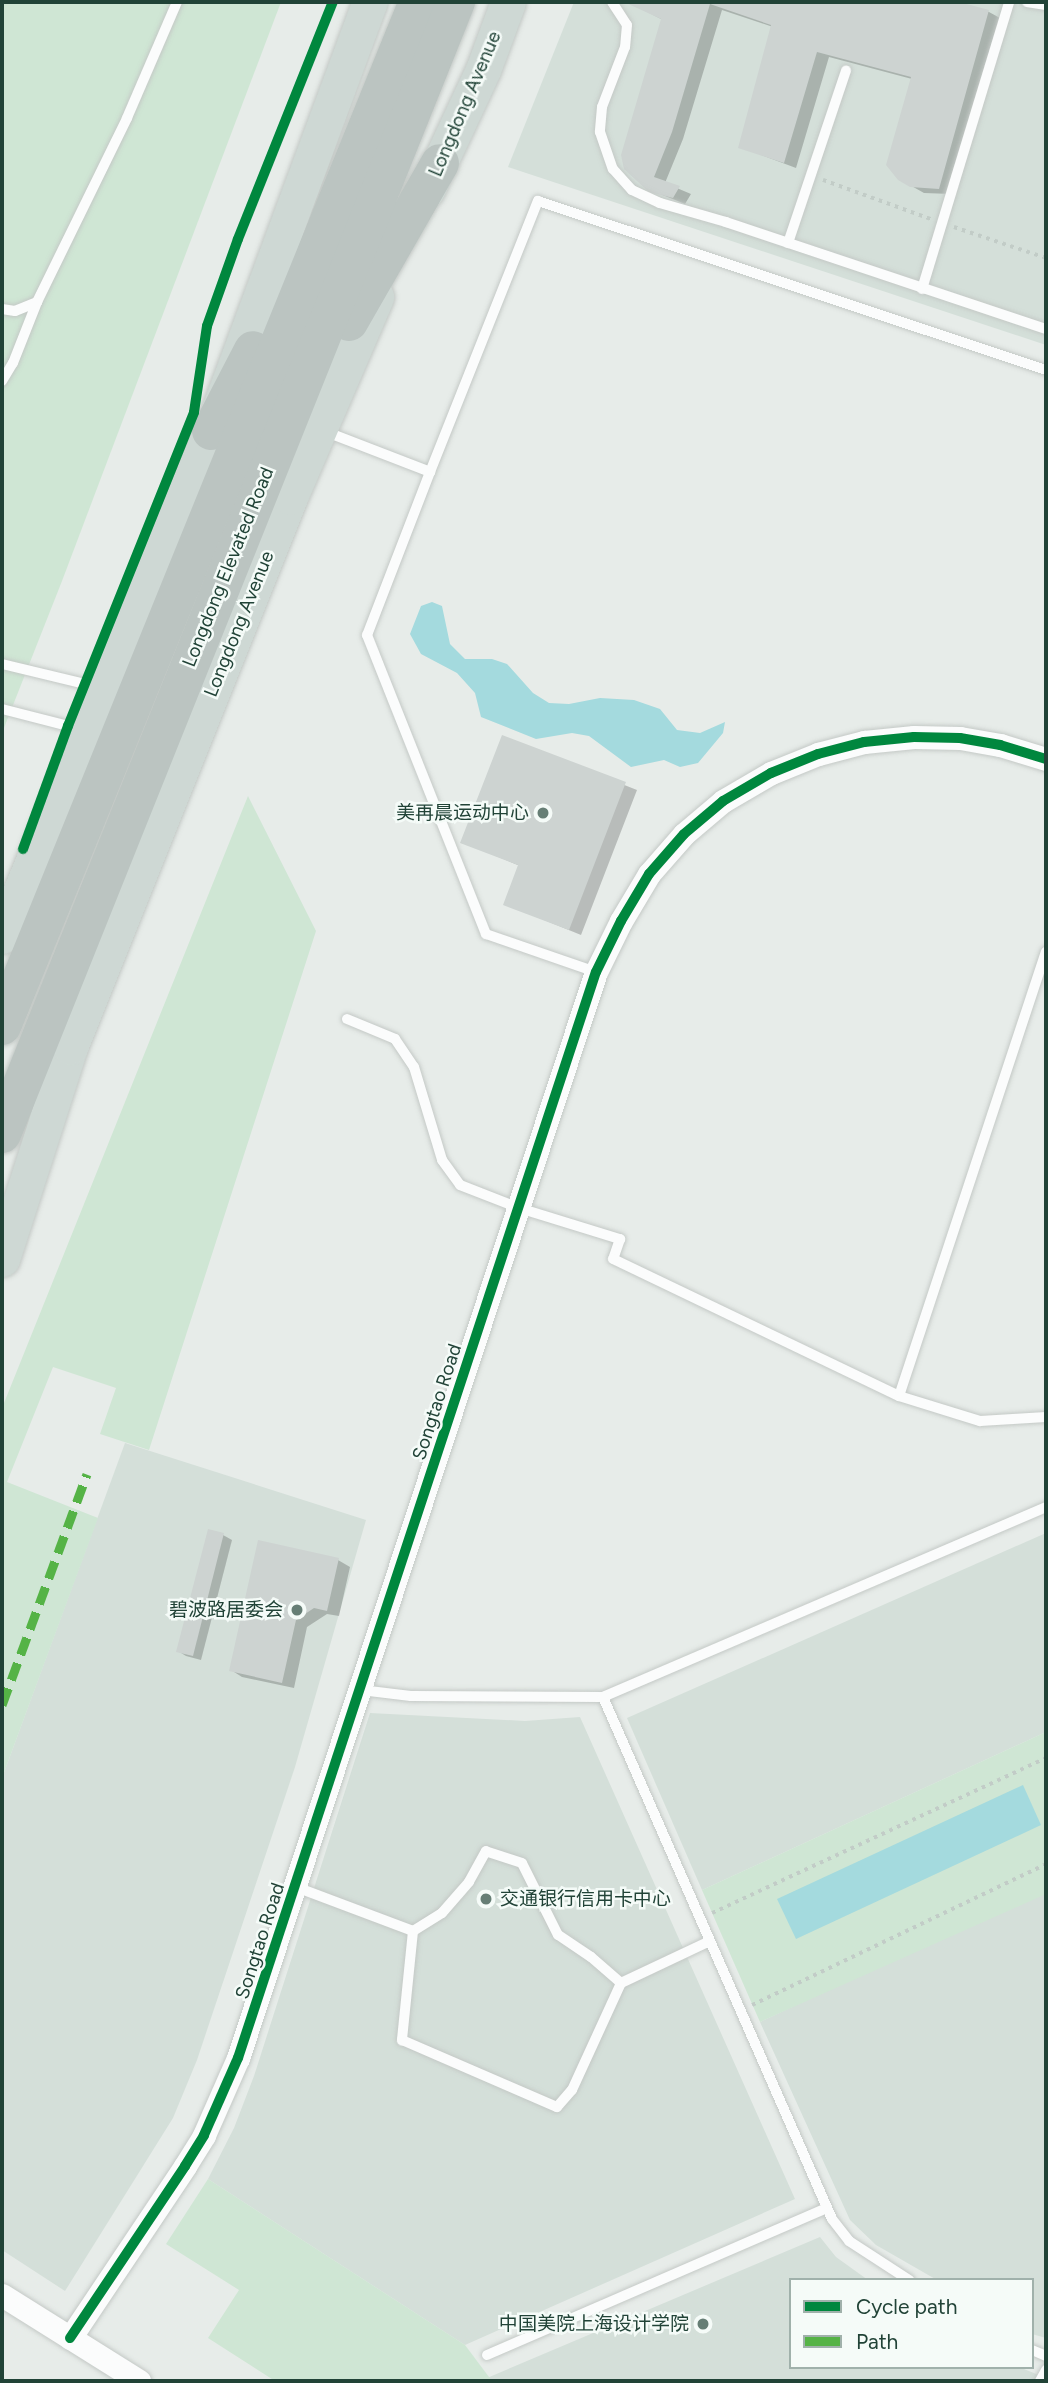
<!DOCTYPE html>
<meta charset="utf-8">
<style>
body{margin:0}
#map{position:relative;width:1048px;height:2383px;overflow:hidden;background:#e7ece9;font-family:Figtree,"Noto Sans SC",sans-serif}
div>[style]{position:absolute}
.built>*{inset:0;background:#d4dfd9}
.green>*{inset:0;background:#cfe6d4}
.water>*{inset:0;background:#a4dade}
.shadow>*{inset:0;background:#0003}
.building>*{inset:0;background:#cdd3d1}
.path>*{height:3.5px;margin-top:-1.75px;transform-origin:0;background:repeating-linear-gradient(90deg,#c2ccc7 0 3.5px,transparent 0 8.5px)}
.roads{filter:drop-shadow(0 0 2px #c4c9c6) drop-shadow(0 0 2px #c4c9c6)}
.lane>*{height:10px;margin:-5px;padding:0 5px;transform-origin:5px;border-radius:5px;background:#fbfcfc}
.street>*{height:23px;margin:-11.5px;padding:0 11.5px;transform-origin:11.5px;border-radius:11.5px;background:#fbfcfc}
.primary>*{height:35px;margin:-17.5px;padding:0 17.5px;transform-origin:17.5px;border-radius:17.5px;background:#ced8d4}
.highway>*{height:38px;margin:-19px;padding:0 19px;transform-origin:19px;border-radius:19px;background:#bbc4c1}
.quiet>*{height:9px;margin-top:-4.5px;transform-origin:0;background:repeating-linear-gradient(90deg,#55b346 0 18px,transparent 0 27px)}
.cycleway>*{height:10px;margin:-5px;padding:0 5px;transform-origin:5px;border-radius:5px;background:#00873e}
.dots>*{width:19px;height:19px;translate:-50% -50%;box-sizing:border-box;border:4px solid #f5fbf8;border-radius:50%}
span{translate:-50% -50%;white-space:nowrap;text-align:center;line-height:1.15;-webkit-text-stroke:5px #f5fbf8;paint-order:stroke}
.street-label{font-size:19px;color:#214337}
.poi-label{font-size:19px;color:#214337}
.right{translate:-100% -50%;text-align:right}
.left{translate:0 -50%;text-align:left}
.frame{position:absolute;inset:0;border:4px solid #214337;pointer-events:none}
.legend{position:absolute;left:789px;top:2278px;width:245px;height:91px;box-sizing:border-box;background:#f5fbf8;border:2px solid #a0b1ab;margin:0;padding:9px 12px;list-style:none;font-size:21px;color:#214337}
.legend li{display:flex;align-items:center;gap:14px;height:35px}
.legend b{width:35px;border:2px solid #a0b1ab}
</style>
<div id="map">
<div class="built">
<i style="clip-path:polygon(574px 2px,1046px 2px,1046px 345px,508px 167px)"></i>
<i style="clip-path:polygon(125px 1443px,366px 1520px,295px 1767px,197px 2060px,173px 2118px,65px 2291px,2px 2250px,2px 1778px)"></i>
<i style="clip-path:polygon(1046px 1533px,1046px 1732px,702px 1890px,627px 1718px)"></i>
<i style="clip-path:polygon(370px 1713px,525px 1721px,580px 1717px,795px 2199px,465px 2345px,208px 2179px,234px 2128px,254px 2076px)"></i>
<i style="clip-path:polygon(1046px 1889px,1046px 2338px,1032px 2334px,1032px 2280px,937px 2280px,876px 2245px,850px 2220px,760px 2022px)"></i>
<i style="clip-path:polygon(820px 2237px,836px 2257px,868px 2280px,791px 2280px,791px 2367px,1019px 2367px,1046px 2378px,1046px 2381px,492px 2381px,487px 2378px)"></i>
</div>
<div class="green">
<i style="clip-path:polygon(2px 2px,281px 2px,62px 581px,2px 733px)"></i>
<i style="clip-path:polygon(248px 796px,316px 931px,149px 1450px,100px 1434px,116px 1388px,53px 1367px,7px 1482px,98px 1518px,2px 1778px,2px 1408px)"></i>
<i style="clip-path:polygon(1046px 1732px,1046px 1894px,760px 2022px,702px 1890px)"></i>
<i style="clip-path:polygon(208px 2179px,465px 2345px,492px 2381px,275px 2381px,208px 2338px,239px 2290px,166px 2244px)"></i>
</div>
<div class="water">
<i style="clip-path:polygon(432px 602px,442px 606px,450px 644px,465px 659px,492px 659px,507px 664px,533px 693px,549px 703px,569px 704px,600px 698px,634px 700px,660px 709px,677px 730px,700px 733px,725px 722px,723px 733px,698px 763px,680px 767px,664px 760px,631px 767px,589px 736px,572px 733px,536px 739px,481px 717px,475px 693px,457px 673px,421px 654px,410px 634px,421px 606px)"></i>
<i style="clip-path:polygon(1023px 1785px,1041px 1825px,796px 1939px,777px 1899px)"></i>
</div>
<div class="shadow">
<i style="clip-path:polygon(628px 2px,953px 2px,989px 12px,1000px 18px,951px 194px,924px 193px,899px 179px,912px 79px,829px 57px,796px 168px,740px 147px,773px 27px,722px 10px,683px 139px,665px 183px,691px 194px,685px 204px,650px 190px,663px 20px)"></i>
<i style="clip-path:polygon(503px 737px,637px 790px,581px 935px,505px 904px,520px 866px,462px 842px)"></i>
<i style="clip-path:polygon(223px 1535px,232px 1540px,201px 1660px,186px 1656px,178px 1651px)"></i>
<i style="clip-path:polygon(338px 1560px,350px 1567px,339px 1616px,327px 1614px,307px 1627px,294px 1688px,242px 1677px,231px 1670px)"></i>
</div>
<div class="building">
<i style="clip-path:polygon(624px 2px,959px 2px,989px 10px,939px 189px,910px 187px,898px 180px,886px 165px,911px 77px,817px 52px,784px 163px,738px 148px,771px 25px,710px 4px,672px 132px,654px 177px,680px 186px,673px 198px,649px 192px,624px 169px,621px 155px,661px 19px)"></i>
<i style="clip-path:polygon(502px 735px,626px 782px,569px 930px,503px 905px,518px 865px,460px 843px)"></i>
<i style="clip-path:polygon(208px 1529px,224px 1533px,193px 1656px,176px 1652px)"></i>
<i style="clip-path:polygon(258px 1540px,339px 1558px,327px 1611px,314px 1608px,296px 1620px,282px 1683px,229px 1671px)"></i>
</div>
<div class="path">
<i style="left:823px;top:180px;width:115px;rotate:19.9deg"></i>
<i style="left:954px;top:227px;width:97px;rotate:18.6deg"></i>
<i style="left:712px;top:1913px;width:368px;rotate:-24.9deg"></i>
<i style="left:752px;top:2005px;width:326px;rotate:-25.6deg"></i>
</div>
<div class="roads">
<div class="lane">
<i style="left:612px;top:2px;width:27px;rotate:57deg"></i>
<i style="left:627px;top:25px;width:22px;rotate:95deg"></i>
<i style="left:625px;top:47px;width:64px;rotate:111deg"></i>
<i style="left:602px;top:107px;width:25px;rotate:95deg"></i>
<i style="left:600px;top:132px;width:39px;rotate:71deg"></i>
<i style="left:613px;top:169px;width:28px;rotate:48deg"></i>
<i style="left:632px;top:190px;width:31px;rotate:25deg"></i>
<i style="left:660px;top:203px;width:69px;rotate:16.1deg"></i>
<i style="left:726px;top:222px;width:337px;rotate:18.5deg"></i>
<i style="left:1027px;top:2px;width:19px;rotate:9deg"></i>
<i style="left:788px;top:243px;width:182px;rotate:-71.4deg"></i>
<i style="left:922px;top:289px;width:300px;rotate:-73.1deg"></i>
<i style="left:2px;top:309px;width:13px;rotate:9deg"></i>
<i style="left:15px;top:311px;width:24px;rotate:-22deg"></i>
<i style="left:37px;top:302px;width:205px;rotate:-63.9deg"></i>
<i style="left:127px;top:118px;width:126px;rotate:-66.7deg"></i>
<i style="left:2px;top:381px;width:21px;rotate:-59deg"></i>
<i style="left:13px;top:363px;width:66px;rotate:-68.5deg"></i>
<i style="left:324px;top:431px;width:114px;rotate:21.1deg"></i>
<i style="left:430px;top:472px;width:175px;rotate:111.1deg"></i>
<i style="left:367px;top:635px;width:322px;rotate:68.3deg"></i>
<i style="left:486px;top:934px;width:116px;rotate:19.1deg"></i>
<i style="left:430px;top:472px;width:292px;rotate:-68.3deg"></i>
<i style="left:538px;top:201px;width:535px;rotate:18.4deg"></i>
<i style="left:2px;top:664px;width:85px;rotate:13.5deg"></i>
<i style="left:85px;top:684px;width:14px;rotate:39deg"></i>
<i style="left:2px;top:709px;width:68px;rotate:14.4deg"></i>
<i style="left:68px;top:726px;width:17px;rotate:33deg"></i>
<i style="left:347px;top:1019px;width:52px;rotate:22.6deg"></i>
<i style="left:395px;top:1039px;width:34px;rotate:56deg"></i>
<i style="left:414px;top:1067px;width:97px;rotate:73.2deg"></i>
<i style="left:442px;top:1160px;width:31px;rotate:54deg"></i>
<i style="left:460px;top:1185px;width:63px;rotate:21.3deg"></i>
<i style="left:519px;top:1208px;width:106px;rotate:17.1deg"></i>
<i style="left:620px;top:1239px;width:21px;rotate:109deg"></i>
<i style="left:613px;top:1259px;width:317px;rotate:25.6deg"></i>
<i style="left:899px;top:1396px;width:468px;rotate:-71.7deg"></i>
<i style="left:899px;top:1396px;width:85px;rotate:17.2deg"></i>
<i style="left:980px;top:1421px;width:66px;rotate:-3.5deg"></i>
<i style="left:361px;top:1690px;width:50px;rotate:6.8deg"></i>
<i style="left:411px;top:1696px;width:192px;rotate:0.3deg"></i>
<i style="left:603px;top:1697px;width:482px;rotate:-23.2deg"></i>
<i style="left:603px;top:1697px;width:570px;rotate:66.31deg"></i>
<i style="left:832px;top:2219px;width:28px;rotate:52deg"></i>
<i style="left:849px;top:2241px;width:72px;rotate:33deg"></i>
<i style="left:296px;top:1887px;width:125px;rotate:20.6deg"></i>
<i style="left:413px;top:1931px;width:110px;rotate:95.8deg"></i>
<i style="left:402px;top:2040px;width:169px;rotate:23.4deg"></i>
<i style="left:557px;top:2107px;width:23px;rotate:-49deg"></i>
<i style="left:572px;top:2090px;width:118px;rotate:-65.4deg"></i>
<i style="left:621px;top:1983px;width:40px;rotate:-139deg"></i>
<i style="left:591px;top:1957px;width:40px;rotate:-146deg"></i>
<i style="left:558px;top:1935px;width:80px;rotate:-116.6deg"></i>
<i style="left:522px;top:1863px;width:38px;rotate:-162deg"></i>
<i style="left:486px;top:1851px;width:35px;rotate:119deg"></i>
<i style="left:469px;top:1882px;width:41px;rotate:131.1deg"></i>
<i style="left:442px;top:1913px;width:34px;rotate:148deg"></i>
<i style="left:621px;top:1983px;width:98px;rotate:-25.3deg"></i>
<i style="left:1032px;top:2350px;width:15px;rotate:23deg"></i>
<i style="left:487px;top:2355px;width:370px;rotate:-23.4deg"></i>
<i style="left:1040px;top:2381px;width:13px;rotate:-61deg"></i>
</div>
<div class="street">
<i style="left:2px;top:2295px;width:162px;rotate:32.1deg"></i>
<i style="left:70px;top:2338px;width:207px;rotate:-56.2deg"></i>
<i style="left:185px;top:2166px;width:36px;rotate:-58deg"></i>
<i style="left:204px;top:2135px;width:84px;rotate:-66.2deg"></i>
<i style="left:238px;top:2058px;width:1143px;rotate:-71.76deg"></i>
<i style="left:596px;top:972px;width:57px;rotate:-63.9deg"></i>
<i style="left:621px;top:921px;width:55px;rotate:-59.2deg"></i>
<i style="left:649px;top:874px;width:53px;rotate:-48.8deg"></i>
<i style="left:684px;top:834px;width:51px;rotate:-40.2deg"></i>
<i style="left:723px;top:801px;width:56px;rotate:-30.3deg"></i>
<i style="left:771px;top:773px;width:51px;rotate:-22deg"></i>
<i style="left:818px;top:754px;width:48px;rotate:-14.6deg"></i>
<i style="left:864px;top:742px;width:50px;rotate:-5.7deg"></i>
<i style="left:914px;top:737px;width:46px;rotate:1.2deg"></i>
<i style="left:960px;top:738px;width:41px;rotate:9.9deg"></i>
<i style="left:1000px;top:745px;width:48px;rotate:16.9deg"></i>
</div>
<div class="primary">
<i style="left:427px;top:190px;width:132px;rotate:-65deg"></i>
<i style="left:483px;top:70px;width:72px;rotate:-69.8deg"></i>
<i style="left:2px;top:936px;width:547px;rotate:-67.52deg"></i>
<i style="left:211px;top:431px;width:458px;rotate:-69.7deg"></i>
<i style="left:2px;top:1259px;width:223px;rotate:-72.2deg"></i>
<i style="left:70px;top:1047px;width:592px;rotate:-68.2deg"></i>
<i style="left:290px;top:497px;width:218px;rotate:-66.7deg"></i>
</div>
<div class="highway">
<i style="left:349px;top:322px;width:183px;rotate:-60.2deg"></i>
<i style="left:211px;top:431px;width:91px;rotate:-62.6deg"></i>
<i style="left:2px;top:1026px;width:1105px;rotate:-67.89deg"></i>
<i style="left:2px;top:1134px;width:1220px;rotate:-68.15deg"></i>
</div>
</div>
<div class="quiet">
<i style="left:2px;top:1705px;width:246px;rotate:-69.8deg"></i>
</div>
<div class="cycleway">
<i style="left:23px;top:849px;width:131px;rotate:-69.9deg"></i>
<i style="left:68px;top:726px;width:338px;rotate:-68.1deg"></i>
<i style="left:194px;top:412px;width:87px;rotate:-81.4deg"></i>
<i style="left:207px;top:326px;width:92px;rotate:-70.4deg"></i>
<i style="left:238px;top:239px;width:255px;rotate:-68.2deg"></i>
<i style="left:70px;top:2338px;width:207px;rotate:-56.2deg"></i>
<i style="left:185px;top:2166px;width:36px;rotate:-58deg"></i>
<i style="left:204px;top:2135px;width:84px;rotate:-66.2deg"></i>
<i style="left:238px;top:2058px;width:1143px;rotate:-71.76deg"></i>
<i style="left:596px;top:972px;width:57px;rotate:-63.9deg"></i>
<i style="left:621px;top:921px;width:55px;rotate:-59.2deg"></i>
<i style="left:649px;top:874px;width:53px;rotate:-48.8deg"></i>
<i style="left:684px;top:834px;width:51px;rotate:-40.2deg"></i>
<i style="left:723px;top:801px;width:56px;rotate:-30.3deg"></i>
<i style="left:771px;top:773px;width:51px;rotate:-22deg"></i>
<i style="left:818px;top:754px;width:48px;rotate:-14.6deg"></i>
<i style="left:864px;top:742px;width:50px;rotate:-5.7deg"></i>
<i style="left:914px;top:737px;width:46px;rotate:1.2deg"></i>
<i style="left:960px;top:738px;width:41px;rotate:9.9deg"></i>
<i style="left:1000px;top:745px;width:48px;rotate:16.9deg"></i>
</div>
<div class="dots">
<i style="left:543px;top:813px;background:#667e75"></i>
<i style="left:297px;top:1610px;background:#667e75"></i>
<i style="left:486px;top:1899px;background:#667e75"></i>
<i style="left:703px;top:2324px;background:#667e75"></i>
</div>
<div class="street-label">
<span style="left:465px;top:104px;rotate:-67deg">Longdong Avenue</span>
<span style="left:228px;top:567px;rotate:-68deg">Longdong Elevated Road</span>
<span style="left:239px;top:624px;rotate:-68deg">Longdong Avenue</span>
<span style="left:437px;top:1402px;rotate:-72deg">Songtao Road</span>
<span style="left:260px;top:1941px;rotate:-72deg">Songtao Road</span>
</div>
<div class="poi-label">
<span class="right" style="left:529px;top:813px">美再晨运动中心</span>
<span class="right" style="left:283px;top:1610px">碧波路居委会</span>
<span class="left" style="left:500px;top:1899px">交通银行信用卡中心</span>
<span class="right" style="left:689px;top:2324px">中国美院上海设计学院</span>
</div>
<div class="frame"></div>
<ul class="legend">
<li><b style="height:9px;background:#00873e"></b>Cycle path</li>
<li><b style="height:9px;background:#55b346"></b>Path</li>
</ul>
</div>
